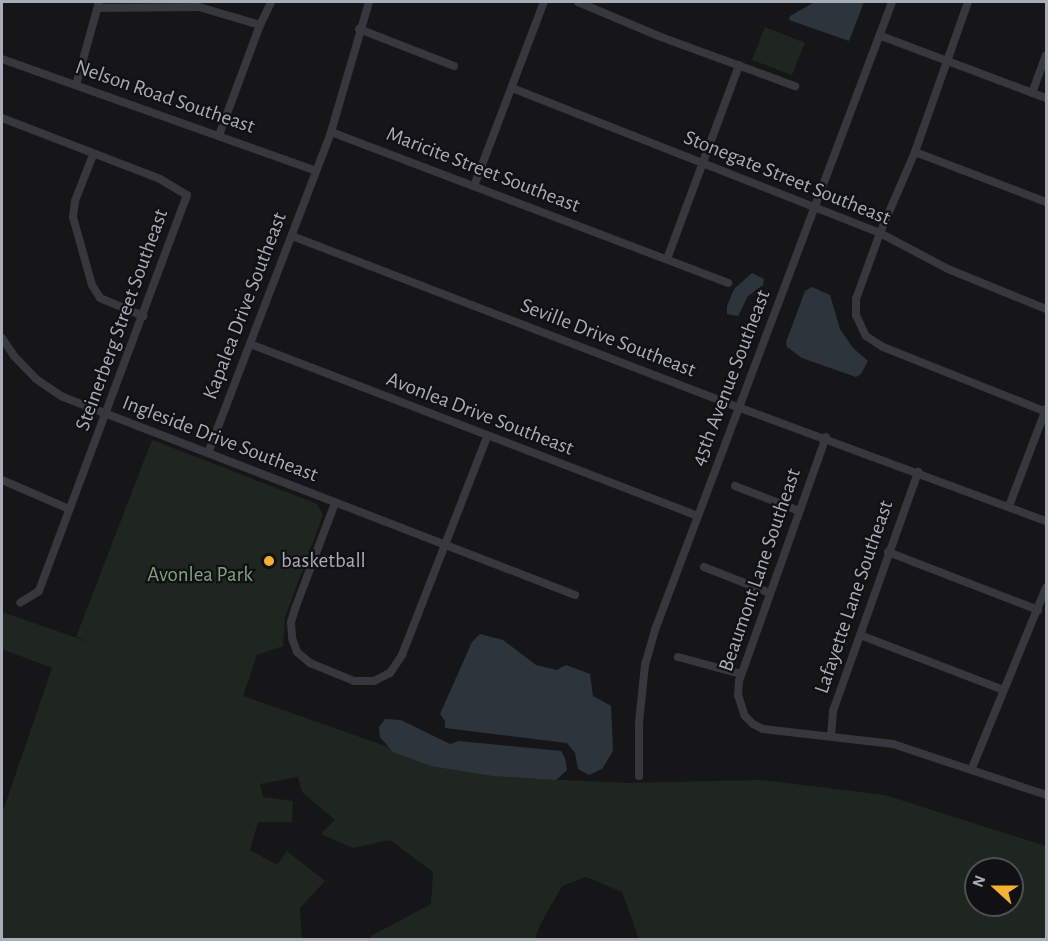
<!DOCTYPE html>
<style>
body{margin:0}
#map{position:relative;width:1048px;height:941px;overflow:hidden;background:#161618;font-family:"Alegreya Sans",sans-serif}
div>[style]{position:absolute}
.green>*{inset:0;background:#1e261f}
.water>*{inset:0;background:#2c353c}
.minor>*{height:8px;margin:-4px;padding:0 4px;transform-origin:4px;border-radius:4px;background:#37383d}
.dots>*{width:16px;height:16px;translate:-50% -50%;box-sizing:border-box;border:3px solid #111113;border-radius:50%}
span{translate:-50% -50%;white-space:nowrap;text-align:center;line-height:1.15;-webkit-text-stroke:4.5px #111113;paint-order:stroke}
.street-label{font-size:21px;color:#a8adb8}
.poi-label{font-size:21px;color:#a8adb8}
.left{translate:0 -50%;text-align:left}
.park-label{font-size:21px;color:#7fa381}
.frame{position:absolute;inset:0;border:3px solid #a8adb8;pointer-events:none}
.north{position:absolute;left:964px;top:857px;width:60px;height:60px;box-sizing:border-box;background:#111113;border:2px solid #4d4f55;border-radius:50%;rotate:291deg;font-size:16px;font-weight:700;line-height:24px;text-align:center;color:#a8adb8}
.north::after{content:'';display:block;margin:auto;width:21px;height:27px;background:#f2b134;clip-path:polygon(50% 0,100% 100%,50% 72%,0 100%)}
</style>
<div id="map">
<div class="green">
<i style="clip-path:polygon(765px 27px,805px 43px,792px 75px,752px 60px)"></i>
<i style="clip-path:polygon(evenodd,152px 440px,317px 504px,323px 515px,285px 617px,283px 646px,257px 655px,243px 696px,431px 762px,519px 778px,628px 783px,761px 780px,885px 795px,1046px 846px,1046px 939px,639px 939px,622px 892px,586px 877px,562px 886px,540px 925px,535px 939px,370px 939px,371px 936px,431px 904px,433px 872px,390px 840px,353px 848px,321px 834px,335px 820px,302px 792px,298px 777px,260px 784px,263px 797px,293px 801px,292px 822px,258px 822px,250px 850px,277px 865px,287px 851px,325px 881px,300px 908px,302px 939px,2px 940px,2px 814px,52px 668px,2px 649px,2px 612px,109px 649px,76px 637px,152px 440px,976px 869px,1012px 869px,1012px 905px,976px 905px,976px 869px)"></i>
</div>
<div class="water">
<i style="clip-path:polygon(815px 2px,864px 2px,849px 41px,789px 20px,790px 16px)"></i>
<i style="clip-path:polygon(752px 273px,764px 279px,763px 285px,748px 296px,738px 316px,727px 314px,727px 306px,734px 289px)"></i>
<i style="clip-path:polygon(812px 287px,830px 295px,840px 329px,853px 348px,868px 361px,861px 374px,856px 377px,802px 358px,787px 347px,786px 342px,805px 291px)"></i>
<i style="clip-path:polygon(480px 634px,503px 640px,536px 665px,557px 670px,566px 665px,590px 674px,593px 696px,611px 706px,613px 751px,602px 769px,589px 775px,578px 769px,575px 753px,567px 743px,445px 728px,445px 721px,440px 714px,472px 642px)"></i>
<i style="clip-path:polygon(385px 719px,401px 720px,450px 744px,459px 741px,561px 751px,565px 758px,567px 770px,556px 780px,493px 776px,431px 766px,393px 752px,380px 737px,379px 727px)"></i>
</div>
<div class="minor">
<i style="left:369px;top:2px;width:135px;rotate:106.3deg"></i>
<i style="left:331px;top:132px;width:425px;rotate:20.8deg"></i>
<i style="left:578px;top:2px;width:90px;rotate:22.9deg"></i>
<i style="left:661px;top:37px;width:143px;rotate:20.1deg"></i>
<i style="left:968px;top:2px;width:159px;rotate:109.5deg"></i>
<i style="left:915px;top:152px;width:88px;rotate:113.4deg"></i>
<i style="left:880px;top:233px;width:70px;rotate:110deg"></i>
<i style="left:856px;top:299px;width:16px;rotate:90deg"></i>
<i style="left:856px;top:315px;width:23px;rotate:65deg"></i>
<i style="left:866px;top:336px;width:20px;rotate:33deg"></i>
<i style="left:883px;top:347px;width:175px;rotate:21.7deg"></i>
<i style="left:98px;top:8px;width:101px;rotate:-0.6deg"></i>
<i style="left:199px;top:7px;width:64px;rotate:16.4deg"></i>
<i style="left:260px;top:25px;width:117px;rotate:110.4deg"></i>
<i style="left:260px;top:25px;width:25px;rotate:-64deg"></i>
<i style="left:359px;top:29px;width:102px;rotate:21.3deg"></i>
<i style="left:881px;top:36px;width:176px;rotate:20.6deg"></i>
<i style="left:2px;top:59px;width:333px;rotate:19.6deg"></i>
<i style="left:76px;top:85px;width:86px;rotate:-74.5deg"></i>
<i style="left:512px;top:88px;width:396px;rotate:21.5deg"></i>
<i style="left:880px;top:233px;width:77px;rotate:27.9deg"></i>
<i style="left:948px;top:269px;width:106px;rotate:22.2deg"></i>
<i style="left:1032px;top:93px;width:40px;rotate:-69.8deg"></i>
<i style="left:2px;top:118px;width:169px;rotate:21.1deg"></i>
<i style="left:160px;top:179px;width:31px;rotate:31deg"></i>
<i style="left:187px;top:195px;width:423px;rotate:110.5deg"></i>
<i style="left:39px;top:591px;width:22px;rotate:148deg"></i>
<i style="left:915px;top:152px;width:140px;rotate:20.9deg"></i>
<i style="left:93px;top:155px;width:49px;rotate:111.4deg"></i>
<i style="left:75px;top:201px;width:16px;rotate:97deg"></i>
<i style="left:73px;top:217px;width:71px;rotate:74.4deg"></i>
<i style="left:92px;top:285px;width:15px;rotate:58deg"></i>
<i style="left:100px;top:298px;width:47px;rotate:22.7deg"></i>
<i style="left:474px;top:186px;width:197px;rotate:-69.2deg"></i>
<i style="left:292px;top:236px;width:463px;rotate:21deg"></i>
<i style="left:724px;top:402px;width:343px;rotate:20.3deg"></i>
<i style="left:667px;top:259px;width:207px;rotate:-69.6deg"></i>
<i style="left:2px;top:338px;width:22px;rotate:56deg"></i>
<i style="left:14px;top:356px;width:32px;rotate:46deg"></i>
<i style="left:36px;top:379px;width:32px;rotate:34deg"></i>
<i style="left:63px;top:397px;width:549px;rotate:21.14deg"></i>
<i style="left:250px;top:344px;width:479px;rotate:21deg"></i>
<i style="left:826px;top:437px;width:259px;rotate:109.6deg"></i>
<i style="left:739px;top:681px;width:14px;rotate:94deg"></i>
<i style="left:738px;top:695px;width:22px;rotate:72deg"></i>
<i style="left:745px;top:716px;width:11px;rotate:45deg"></i>
<i style="left:753px;top:724px;width:11px;rotate:27deg"></i>
<i style="left:763px;top:729px;width:131px;rotate:6.6deg"></i>
<i style="left:893px;top:744px;width:161px;rotate:18.4deg"></i>
<i style="left:208px;top:453px;width:344px;rotate:-69deg"></i>
<i style="left:2px;top:480px;width:73px;rotate:23.4deg"></i>
<i style="left:735px;top:486px;width:69px;rotate:21.3deg"></i>
<i style="left:335px;top:503px;width:113px;rotate:110.7deg"></i>
<i style="left:295px;top:609px;width:14px;rotate:107deg"></i>
<i style="left:291px;top:622px;width:16px;rotate:86deg"></i>
<i style="left:292px;top:638px;width:15px;rotate:70deg"></i>
<i style="left:297px;top:652px;width:17px;rotate:40deg"></i>
<i style="left:310px;top:663px;width:48px;rotate:22.2deg"></i>
<i style="left:354px;top:681px;width:20px"></i>
<i style="left:374px;top:681px;width:18px;rotate:-27deg"></i>
<i style="left:390px;top:673px;width:22px;rotate:-56deg"></i>
<i style="left:402px;top:655px;width:234px;rotate:-68.7deg"></i>
<i style="left:1009px;top:506px;width:104px;rotate:-69.1deg"></i>
<i style="left:888px;top:552px;width:161px;rotate:21.1deg"></i>
<i style="left:704px;top:567px;width:71px;rotate:21.5deg"></i>
<i style="left:860px;top:635px;width:153px;rotate:21deg"></i>
<i style="left:678px;top:657px;width:65px;rotate:15.1deg"></i>
<i style="left:831px;top:735px;width:24px;rotate:-85deg"></i>
<i style="left:833px;top:711px;width:254px;rotate:-70.4deg"></i>
<i style="left:972px;top:768px;width:195px;rotate:-67.7deg"></i>
<i style="left:639px;top:776px;width:53px;rotate:-90deg"></i>
<i style="left:639px;top:723px;width:58px;rotate:-84.1deg"></i>
<i style="left:645px;top:665px;width:36px;rotate:-74deg"></i>
<i style="left:655px;top:630px;width:671px;rotate:-69.32deg"></i>
</div>
<div class="dots">
<i style="left:269px;top:561px;background:#f2b134"></i>
</div>
<div class="street-label">
<span style="left:165px;top:97px;rotate:19deg">Nelson Road Southeast</span>
<span style="left:483px;top:170px;rotate:21deg">Maricite Street Southeast</span>
<span style="left:787px;top:178px;rotate:22deg">Stonegate Street Southeast</span>
<span style="left:245px;top:306px;rotate:-69deg">Kapalea Drive Southeast</span>
<span style="left:122px;top:320px;rotate:-70deg">Steinerberg Street Southeast</span>
<span style="left:608px;top:338px;rotate:21deg">Seville Drive Southeast</span>
<span style="left:731px;top:378px;rotate:-69deg">45th Avenue Southeast</span>
<span style="left:480px;top:414px;rotate:21deg">Avonlea Drive Southeast</span>
<span style="left:220px;top:439px;rotate:21deg">Ingleside Drive Southeast</span>
<span style="left:760px;top:570px;rotate:-71deg">Beaumont Lane Southeast</span>
<span style="left:854px;top:597px;rotate:-71deg">Lafayette Lane Southeast</span>
</div>
<div class="poi-label">
<span class="left" style="left:281px;top:561px">basketball</span>
</div>
<div class="park-label">
<span style="left:200px;top:575px">Avonlea Park</span>
</div>
<div class="frame"></div>
<div class="north">N</div>
</div>
